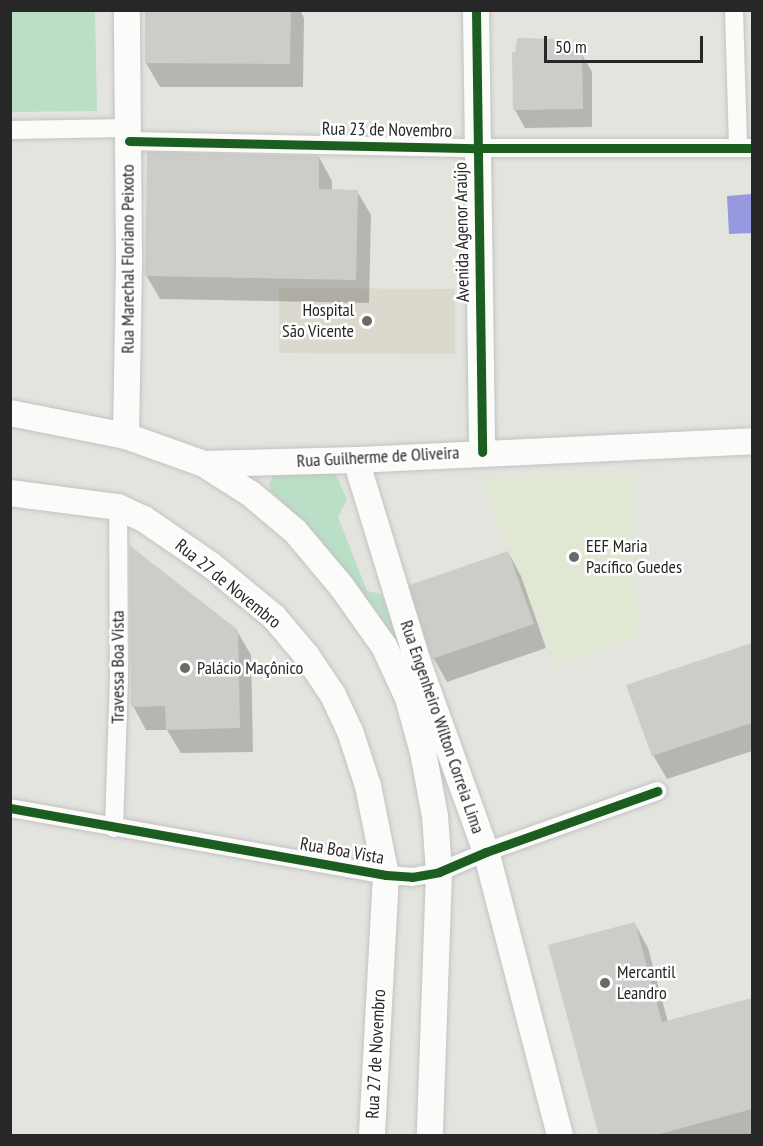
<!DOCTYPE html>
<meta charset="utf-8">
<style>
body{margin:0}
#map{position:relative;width:763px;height:1146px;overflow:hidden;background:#e3e4de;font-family:"PT Sans Narrow",sans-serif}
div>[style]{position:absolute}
.education>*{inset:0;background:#e0e7d3}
.medical>*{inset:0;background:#dbd8cd}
.green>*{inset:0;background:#bbdec6}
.water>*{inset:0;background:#9799e0}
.shadow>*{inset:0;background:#0003}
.building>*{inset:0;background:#cccdc9}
.roads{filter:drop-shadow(0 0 2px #c3c2c3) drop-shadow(0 0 2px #c3c2c3)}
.street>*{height:18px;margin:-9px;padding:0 9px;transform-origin:9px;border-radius:9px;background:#fbfbfa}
.secondary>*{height:26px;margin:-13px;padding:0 13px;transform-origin:13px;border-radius:13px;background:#fbfbfa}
.cycleway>*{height:9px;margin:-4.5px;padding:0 4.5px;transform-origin:4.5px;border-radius:4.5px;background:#1b5e20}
.dots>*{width:16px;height:16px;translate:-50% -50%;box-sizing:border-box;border:3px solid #fff;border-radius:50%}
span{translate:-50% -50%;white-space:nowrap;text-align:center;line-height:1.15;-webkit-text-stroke:5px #fff;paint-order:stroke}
.street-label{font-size:18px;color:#272727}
.poi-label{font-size:18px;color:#272727}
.right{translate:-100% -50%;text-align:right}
.left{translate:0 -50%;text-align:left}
.frame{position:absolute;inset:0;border:12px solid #272727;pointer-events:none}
.scale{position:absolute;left:544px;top:36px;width:159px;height:27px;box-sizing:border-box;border:3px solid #272727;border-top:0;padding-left:8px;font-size:18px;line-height:21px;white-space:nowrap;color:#272727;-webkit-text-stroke:4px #fff;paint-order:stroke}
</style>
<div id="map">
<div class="education">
<i style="clip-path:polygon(633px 474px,638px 636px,557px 666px,479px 478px)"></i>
</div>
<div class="medical">
<i style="clip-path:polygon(279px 288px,455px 289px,455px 354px,279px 353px)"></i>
</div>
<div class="green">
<i style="clip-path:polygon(10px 11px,95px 11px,97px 111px,11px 112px)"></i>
<i style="clip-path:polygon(334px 471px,347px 499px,338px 517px,367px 591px,381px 594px,422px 703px,346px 573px,315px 534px,271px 491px,269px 485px,273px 475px)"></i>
</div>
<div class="water">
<i style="clip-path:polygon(752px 194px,752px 233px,729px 234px,727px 196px)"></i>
</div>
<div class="shadow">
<i style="clip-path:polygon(146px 10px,300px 10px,304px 18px,303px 87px,160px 87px,146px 63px)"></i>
<i style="clip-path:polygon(563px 40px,570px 53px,581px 53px,592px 72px,592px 127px,525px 128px,515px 110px)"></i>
<i style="clip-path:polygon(319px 157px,332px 181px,332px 191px,357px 191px,371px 215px,369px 303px,160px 299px,146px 275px)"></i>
<i style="clip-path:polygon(508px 552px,521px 576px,546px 648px,447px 682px,434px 659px,409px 587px)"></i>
<i style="clip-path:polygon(237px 631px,251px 655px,253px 752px,181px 753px,167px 730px,146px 730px,133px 706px)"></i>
<i style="clip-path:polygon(752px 644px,752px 751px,667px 779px,653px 755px,628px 686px)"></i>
<i style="clip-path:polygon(635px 924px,648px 948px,668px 1022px,752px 999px,752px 1136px,601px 1136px)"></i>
</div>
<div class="building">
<i style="clip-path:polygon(145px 10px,291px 10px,290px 64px,145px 63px)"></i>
<i style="clip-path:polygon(517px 38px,564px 39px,564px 51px,582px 52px,583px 109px,513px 110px,512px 52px,515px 53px)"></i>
<i style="clip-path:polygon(147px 152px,319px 156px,319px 189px,358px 190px,356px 280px,145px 276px)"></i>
<i style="clip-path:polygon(129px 545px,238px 630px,240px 728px,166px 730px,165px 706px,131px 707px)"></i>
<i style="clip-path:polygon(508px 551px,534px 624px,432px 659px,407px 586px)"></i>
<i style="clip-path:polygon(752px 643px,752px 723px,652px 756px,626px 685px)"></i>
<i style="clip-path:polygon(635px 922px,662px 1022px,752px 998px,752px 1109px,652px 1136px,599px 1136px,548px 945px)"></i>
</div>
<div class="roads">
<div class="street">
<i style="left:734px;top:10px;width:138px;rotate:88.3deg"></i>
<i style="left:10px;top:130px;width:118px;rotate:-1deg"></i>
<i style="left:129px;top:141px;width:348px;rotate:1.2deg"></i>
<i style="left:477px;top:148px;width:275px"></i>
<i style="left:10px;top:808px;width:382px;rotate:10.1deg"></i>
<i style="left:386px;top:875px;width:26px;rotate:4deg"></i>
<i style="left:412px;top:877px;width:27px;rotate:-10deg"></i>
<i style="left:439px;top:872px;width:51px;rotate:-23.1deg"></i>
<i style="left:486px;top:852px;width:182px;rotate:-19.6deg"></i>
<i style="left:114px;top:828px;width:147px;rotate:-88.1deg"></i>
<i style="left:119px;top:681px;width:174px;rotate:-90.3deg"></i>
</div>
<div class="secondary">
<i style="left:476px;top:10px;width:442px;rotate:89.2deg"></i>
<i style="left:10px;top:413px;width:118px;rotate:11.2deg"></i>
<i style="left:126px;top:436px;width:83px;rotate:19.7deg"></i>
<i style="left:204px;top:464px;width:152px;rotate:-1.5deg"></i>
<i style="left:356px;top:460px;width:396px;rotate:-2.7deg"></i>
<i style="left:126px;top:436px;width:178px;rotate:-89deg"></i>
<i style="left:129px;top:258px;width:248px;rotate:-90.5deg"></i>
<i style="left:356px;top:460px;width:212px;rotate:73deg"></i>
<i style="left:418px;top:663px;width:204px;rotate:70.2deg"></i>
<i style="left:487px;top:855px;width:290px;rotate:75.4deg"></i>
<i style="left:204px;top:464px;width:56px;rotate:32.6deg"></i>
<i style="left:251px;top:494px;width:57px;rotate:40.1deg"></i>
<i style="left:295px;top:531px;width:73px;rotate:50deg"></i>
<i style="left:342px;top:587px;width:72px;rotate:54.6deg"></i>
<i style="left:384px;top:646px;width:57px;rotate:65.2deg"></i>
<i style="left:408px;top:698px;width:56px;rotate:74.5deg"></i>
<i style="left:423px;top:752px;width:65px;rotate:79.4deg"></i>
<i style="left:435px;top:816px;width:56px;rotate:85.9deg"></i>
<i style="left:439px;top:872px;width:264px;rotate:92deg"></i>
<i style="left:10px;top:493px;width:109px;rotate:7.4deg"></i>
<i style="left:118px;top:507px;width:29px;rotate:25deg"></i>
<i style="left:144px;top:519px;width:81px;rotate:34.5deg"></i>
<i style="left:211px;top:565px;width:82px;rotate:39.5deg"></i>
<i style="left:274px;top:617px;width:50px;rotate:49.9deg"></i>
<i style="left:306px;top:655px;width:48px;rotate:56deg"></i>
<i style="left:333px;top:695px;width:40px;rotate:65deg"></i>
<i style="left:350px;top:731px;width:58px;rotate:71.9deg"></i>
<i style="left:368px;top:786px;width:91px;rotate:78.6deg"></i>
<i style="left:386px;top:875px;width:261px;rotate:93.1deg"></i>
</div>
</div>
<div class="cycleway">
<i style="left:476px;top:10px;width:442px;rotate:89.2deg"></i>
<i style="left:129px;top:141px;width:348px;rotate:1.2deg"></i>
<i style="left:477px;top:148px;width:275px"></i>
<i style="left:10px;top:808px;width:382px;rotate:10.1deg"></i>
<i style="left:386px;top:875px;width:26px;rotate:4deg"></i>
<i style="left:412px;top:877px;width:27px;rotate:-10deg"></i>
<i style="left:439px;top:872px;width:51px;rotate:-23.1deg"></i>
<i style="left:486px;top:852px;width:182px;rotate:-19.6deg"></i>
</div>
<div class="dots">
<i style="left:367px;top:321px;background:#696967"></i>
<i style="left:574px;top:557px;background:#696967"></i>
<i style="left:185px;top:668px;background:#696967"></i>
<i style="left:605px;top:983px;background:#696967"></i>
</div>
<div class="street-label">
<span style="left:387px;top:130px;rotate:1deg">Rua 23 de Novembro</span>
<span style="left:462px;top:232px;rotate:-91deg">Avenida Agenor Araújo</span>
<span style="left:128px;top:259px;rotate:-90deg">Rua Marechal Floriano Peixoto</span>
<span style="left:378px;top:457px;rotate:-3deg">Rua Guilherme de Oliveira</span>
<span style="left:228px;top:584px;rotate:39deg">Rua 27 de Novembro</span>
<span style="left:118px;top:667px;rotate:-90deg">Travessa Boa Vista</span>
<span style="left:442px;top:727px;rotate:71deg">Rua Engenheiro Wilton Correia Lima</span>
<span style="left:342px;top:851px;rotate:10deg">Rua Boa Vista</span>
<span style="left:376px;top:1054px;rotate:-87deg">Rua 27 de Novembro</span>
</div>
<div class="poi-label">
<span class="right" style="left:354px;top:321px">Hospital<br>São Vicente</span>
<span class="left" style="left:586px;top:557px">EEF Maria<br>Pacífico Guedes</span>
<span class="left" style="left:197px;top:668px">Palácio Maçônico</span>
<span class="left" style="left:617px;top:983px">Mercantil<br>Leandro</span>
</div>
<div class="frame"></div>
<div class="scale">50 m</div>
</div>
